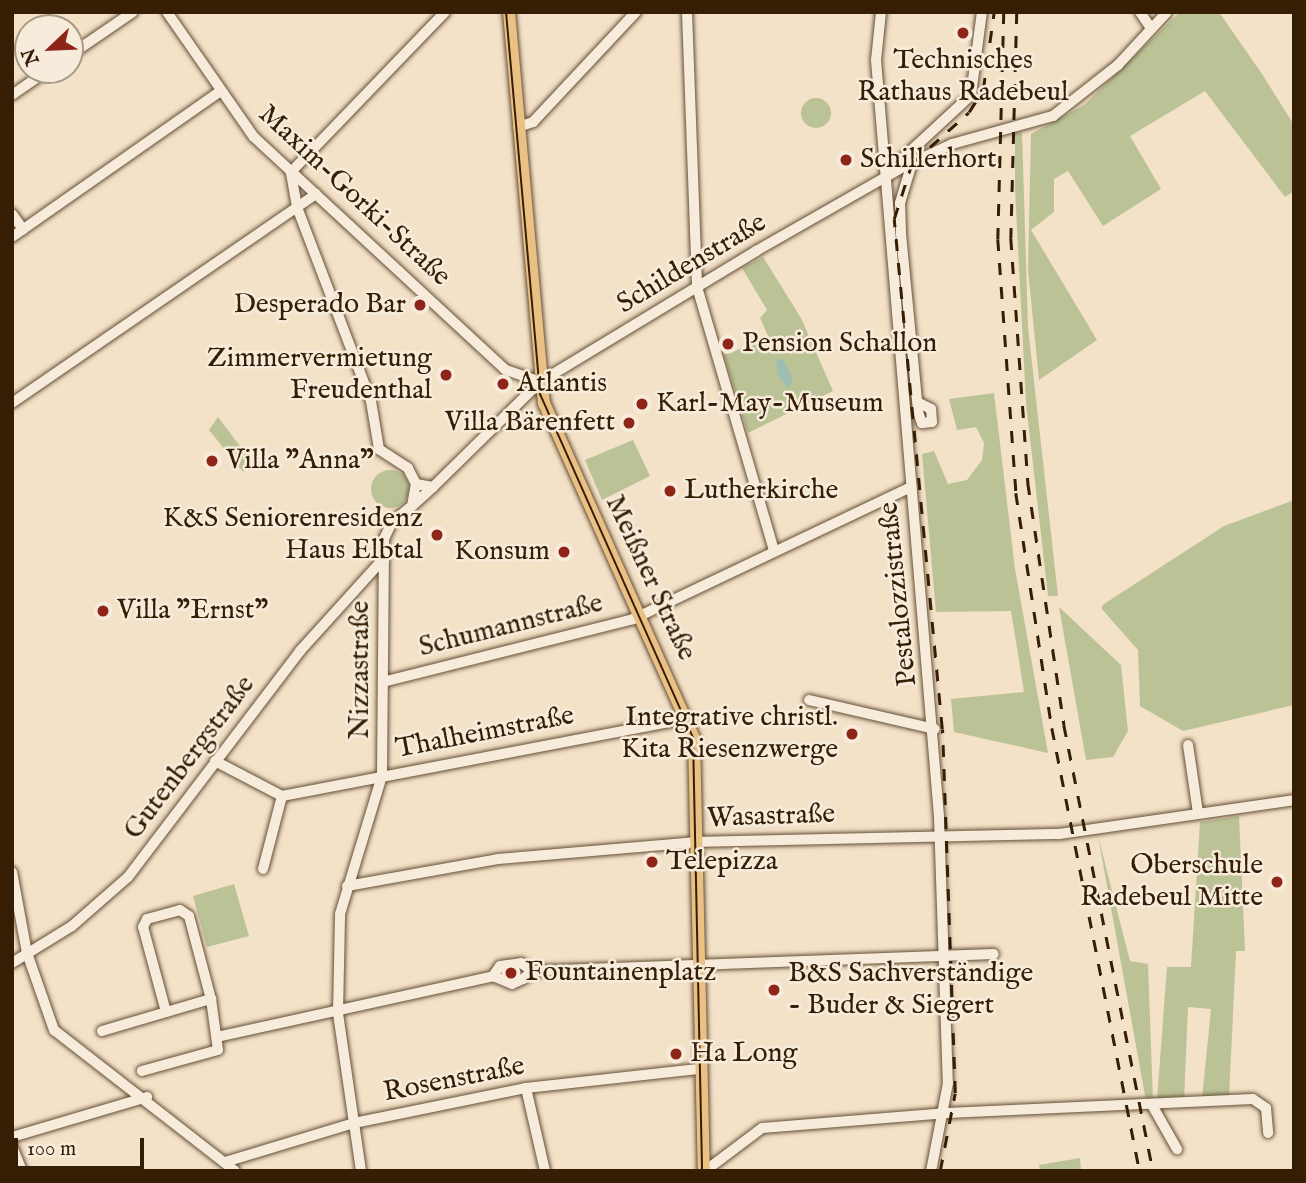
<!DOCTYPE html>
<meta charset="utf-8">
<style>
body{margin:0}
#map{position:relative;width:1306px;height:1183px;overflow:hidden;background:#f3e1c8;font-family:"IM FELL English",serif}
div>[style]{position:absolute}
.green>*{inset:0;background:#bbc396}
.round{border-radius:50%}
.water>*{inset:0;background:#9dbeb0}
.roads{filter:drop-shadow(0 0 2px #644f35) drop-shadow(0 0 2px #644f35)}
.minor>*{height:10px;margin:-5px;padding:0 5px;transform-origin:5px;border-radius:5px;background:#f7ecdb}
.major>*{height:12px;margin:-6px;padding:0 6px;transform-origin:6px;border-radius:6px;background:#eac084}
.tram>*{height:2px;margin:-1px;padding:0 1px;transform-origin:1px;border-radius:1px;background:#351e04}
.rail>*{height:2.5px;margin-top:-1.25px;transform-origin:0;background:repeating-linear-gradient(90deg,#351e04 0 12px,transparent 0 24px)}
.dots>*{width:19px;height:19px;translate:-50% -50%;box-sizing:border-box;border:4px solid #f7ecdb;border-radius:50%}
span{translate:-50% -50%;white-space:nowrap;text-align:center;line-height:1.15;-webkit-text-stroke:5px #f7ecdb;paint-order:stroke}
.poi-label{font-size:28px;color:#351e04}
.left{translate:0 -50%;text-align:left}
.right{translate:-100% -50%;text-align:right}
.street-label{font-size:28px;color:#351e04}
.frame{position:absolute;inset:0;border:14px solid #351e04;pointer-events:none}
.north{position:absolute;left:14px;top:14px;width:70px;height:70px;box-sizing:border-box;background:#f7ecdb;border:2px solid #a99a85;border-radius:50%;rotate:247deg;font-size:19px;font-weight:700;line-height:28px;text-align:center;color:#351e04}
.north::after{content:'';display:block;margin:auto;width:24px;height:32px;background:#8f2418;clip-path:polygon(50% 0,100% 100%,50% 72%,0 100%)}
.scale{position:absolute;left:14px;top:1138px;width:130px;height:32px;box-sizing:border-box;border:4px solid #351e04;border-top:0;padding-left:9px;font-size:21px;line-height:24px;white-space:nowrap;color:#351e04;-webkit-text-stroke:5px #f7ecdb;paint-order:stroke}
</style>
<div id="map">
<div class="green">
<i style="clip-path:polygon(1180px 12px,1219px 12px,1262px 74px,1294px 125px,1294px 191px,1285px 197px,1205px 91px,1130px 136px,1161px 189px,1103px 226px,1068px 171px,1054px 179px,1054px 212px,1031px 230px,1097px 340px,1039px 380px,1028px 270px,1031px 134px,1084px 105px)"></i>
<i class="round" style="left:801px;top:98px;width:30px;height:30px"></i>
<i style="clip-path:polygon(1022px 132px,1028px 327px,1058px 596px,1048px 596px,1026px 403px,1015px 189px,1015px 133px)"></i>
<i style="clip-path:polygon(763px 257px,801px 318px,833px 391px,748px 433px,724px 355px,769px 338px,760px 318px,767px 310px,742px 268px)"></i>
<i style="clip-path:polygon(994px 393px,1015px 569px,1048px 753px,954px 732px,951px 699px,1024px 692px,1011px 611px,936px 612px,922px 454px,934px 451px,948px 484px,967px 480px,982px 460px,984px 443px,976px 427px,957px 430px,949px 399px)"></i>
<i style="clip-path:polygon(218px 417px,252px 462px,243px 472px,209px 430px)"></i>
<i style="clip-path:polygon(633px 440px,650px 476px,602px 500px,585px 460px)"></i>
<i class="round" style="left:371px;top:470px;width:38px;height:38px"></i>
<i style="clip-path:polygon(1294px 500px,1294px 705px,1183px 731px,1140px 706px,1138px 650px,1101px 608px,1104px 604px,1224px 526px)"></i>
<i style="clip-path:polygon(1059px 607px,1121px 665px,1128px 731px,1113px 757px,1086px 760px)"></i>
<i style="clip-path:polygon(1239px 816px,1245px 951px,1236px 951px,1229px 1097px,1202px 1099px,1211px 1009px,1188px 1007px,1184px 1100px,1157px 1100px,1167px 967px,1191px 967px,1200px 822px)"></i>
<i style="clip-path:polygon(1098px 836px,1130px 961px,1148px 964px,1153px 1101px,1146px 1101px)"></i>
<i style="clip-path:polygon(234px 884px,249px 936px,207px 947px,193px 896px)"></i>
<i style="clip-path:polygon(1080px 1158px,1081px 1171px,1040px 1171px,1039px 1165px)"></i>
</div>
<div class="water">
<i style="clip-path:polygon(783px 359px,793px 379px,788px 389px,778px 375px,776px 361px)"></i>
</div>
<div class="roads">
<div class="minor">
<i style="left:167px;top:12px;width:152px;rotate:55.2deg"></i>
<i style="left:254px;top:137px;width:343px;rotate:42.8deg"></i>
<i style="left:506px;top:370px;width:36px;rotate:19deg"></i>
<i style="left:687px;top:12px;width:275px;rotate:87.9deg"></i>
<i style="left:697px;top:287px;width:274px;rotate:73.7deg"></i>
<i style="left:881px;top:12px;width:48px;rotate:95.9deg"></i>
<i style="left:876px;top:60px;width:760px;rotate:85.24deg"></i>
<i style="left:939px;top:817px;width:266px;rotate:88.1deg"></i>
<i style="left:948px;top:1083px;width:90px;rotate:100.9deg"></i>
<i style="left:1140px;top:12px;width:18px;rotate:56deg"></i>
<i style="left:70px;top:55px;width:76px;rotate:-34.3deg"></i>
<i style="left:12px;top:95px;width:44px;rotate:-34.8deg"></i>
<i style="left:518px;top:127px;width:16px;rotate:-18deg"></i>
<i style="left:533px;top:122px;width:151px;rotate:-46.9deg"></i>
<i style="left:912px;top:163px;width:42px;rotate:106.7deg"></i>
<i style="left:900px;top:203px;width:31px;rotate:88deg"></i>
<i style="left:901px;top:234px;width:179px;rotate:84.5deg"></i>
<i style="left:918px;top:412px;width:12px;rotate:70deg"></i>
<i style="left:922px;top:423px;width:10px;rotate:-6deg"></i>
<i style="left:932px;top:422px;width:13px;rotate:-94deg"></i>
<i style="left:931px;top:409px;width:13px;rotate:-153deg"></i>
<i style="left:905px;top:166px;width:8px;rotate:-104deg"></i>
<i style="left:903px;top:158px;width:93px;rotate:-42.8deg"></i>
<i style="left:971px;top:95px;width:84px;rotate:-82.5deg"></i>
<i style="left:12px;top:214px;width:19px;rotate:54deg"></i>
<i style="left:12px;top:237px;width:251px;rotate:-35deg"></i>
<i style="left:12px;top:403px;width:369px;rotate:-34.5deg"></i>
<i style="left:416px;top:484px;width:17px;rotate:10deg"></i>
<i style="left:433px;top:487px;width:150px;rotate:-44.5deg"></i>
<i style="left:540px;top:382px;width:253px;rotate:-31.2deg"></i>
<i style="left:756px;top:251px;width:172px;rotate:-29.7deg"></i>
<i style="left:905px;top:166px;width:52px;rotate:-25.1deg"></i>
<i style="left:952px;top:144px;width:105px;rotate:-15.5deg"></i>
<i style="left:1053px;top:116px;width:83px;rotate:-38.1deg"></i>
<i style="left:1118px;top:65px;width:72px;rotate:-47.2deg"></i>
<i style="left:412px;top:506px;width:28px;rotate:-42deg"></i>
<i style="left:387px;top:681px;width:254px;rotate:-14.1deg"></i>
<i style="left:633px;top:619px;width:308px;rotate:-25.4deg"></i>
<i style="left:809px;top:700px;width:129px;rotate:13deg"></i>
<i style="left:1188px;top:745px;width:69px;rotate:81.6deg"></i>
<i style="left:215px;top:761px;width:76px;rotate:27.6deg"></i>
<i style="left:282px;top:796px;width:414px;rotate:-10.8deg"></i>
<i style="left:263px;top:869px;width:75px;rotate:-75.4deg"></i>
<i style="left:12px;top:872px;width:82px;rotate:79.5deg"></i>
<i style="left:27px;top:953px;width:82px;rotate:70.7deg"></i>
<i style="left:54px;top:1030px;width:229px;rotate:37.9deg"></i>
<i style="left:347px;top:886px;width:153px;rotate:-10.1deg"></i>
<i style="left:498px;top:859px;width:200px;rotate:-4.9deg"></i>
<i style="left:697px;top:842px;width:362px;rotate:-1.3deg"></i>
<i style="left:1059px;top:834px;width:237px;rotate:-8.2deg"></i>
<i style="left:12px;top:963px;width:70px;rotate:-31.7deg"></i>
<i style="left:72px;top:926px;width:74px;rotate:-41.2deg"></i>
<i style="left:128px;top:877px;width:284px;rotate:-52.7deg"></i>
<i style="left:300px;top:651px;width:124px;rotate:-47.9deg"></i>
<i style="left:521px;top:963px;width:14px;rotate:36deg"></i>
<i style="left:532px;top:971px;width:12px;rotate:138deg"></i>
<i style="left:523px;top:979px;width:12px;rotate:156deg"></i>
<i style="left:512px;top:984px;width:21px;rotate:-157deg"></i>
<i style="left:493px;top:976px;width:12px;rotate:-55deg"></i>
<i style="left:500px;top:966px;width:21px;rotate:-8deg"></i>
<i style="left:532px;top:971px;width:462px;rotate:-2.1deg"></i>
<i style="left:166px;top:1012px;width:88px;rotate:-105.1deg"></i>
<i style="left:143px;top:927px;width:9px;rotate:-63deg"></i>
<i style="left:147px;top:919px;width:34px;rotate:-15deg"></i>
<i style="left:180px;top:910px;width:11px;rotate:34deg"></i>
<i style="left:189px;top:916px;width:86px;rotate:75.2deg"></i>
<i style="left:102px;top:1031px;width:114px;rotate:-16.4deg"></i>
<i style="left:211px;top:999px;width:51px;rotate:82.2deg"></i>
<i style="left:218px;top:1050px;width:79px;rotate:164.6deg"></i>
<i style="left:221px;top:1036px;width:279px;rotate:-12.4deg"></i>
<i style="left:526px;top:1088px;width:85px;rotate:77.1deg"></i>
<i style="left:1152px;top:1105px;width:51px;rotate:60.4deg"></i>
<i style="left:12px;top:1137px;width:141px;rotate:-16.5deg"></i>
<i style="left:12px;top:1146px;width:27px;rotate:68deg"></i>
<i style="left:225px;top:1162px;width:135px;rotate:-16.8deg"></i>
<i style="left:354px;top:1123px;width:176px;rotate:-11.5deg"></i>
<i style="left:526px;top:1088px;width:173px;rotate:-6.3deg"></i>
<i style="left:361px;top:1171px;width:160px;rotate:-98.3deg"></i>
<i style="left:338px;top:1013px;width:99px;rotate:-88.8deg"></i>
<i style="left:340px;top:914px;width:144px;rotate:-73.1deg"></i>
<i style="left:382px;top:776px;width:237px;rotate:-89.5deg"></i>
<i style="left:384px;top:539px;width:19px;rotate:-65deg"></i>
<i style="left:392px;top:522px;width:26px;rotate:-39deg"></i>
<i style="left:412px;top:506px;width:22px;rotate:-80deg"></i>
<i style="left:416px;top:484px;width:18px;rotate:-117deg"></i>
<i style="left:408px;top:468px;width:35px;rotate:-147deg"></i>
<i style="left:379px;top:449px;width:49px;rotate:-99.5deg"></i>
<i style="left:371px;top:401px;width:208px;rotate:-110.9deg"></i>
<i style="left:297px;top:207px;width:36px;rotate:-100deg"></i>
<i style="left:291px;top:172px;width:222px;rotate:-46.1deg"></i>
<i style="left:705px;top:1171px;width:71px;rotate:-37deg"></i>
<i style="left:762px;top:1128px;width:186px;rotate:-4.6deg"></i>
<i style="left:947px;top:1113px;width:306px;rotate:-2.6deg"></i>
<i style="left:1253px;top:1099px;width:16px;rotate:35deg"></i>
<i style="left:1266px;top:1108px;width:25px;rotate:85deg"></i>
</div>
<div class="major">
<i style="left:509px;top:12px;width:393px;rotate:84.9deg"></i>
<i style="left:544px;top:403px;width:367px;rotate:65.9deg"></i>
<i style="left:694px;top:738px;width:433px;rotate:88.7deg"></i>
</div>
</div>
<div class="tram">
<i style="left:506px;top:12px;width:384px;rotate:84.9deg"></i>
<i style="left:540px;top:394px;width:376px;rotate:66deg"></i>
<i style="left:693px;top:738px;width:433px;rotate:88.8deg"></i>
</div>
<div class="rail">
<i style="left:1004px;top:12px;width:227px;rotate:91.5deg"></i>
<i style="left:998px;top:239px;width:255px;rotate:85.9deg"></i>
<i style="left:1016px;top:493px;width:238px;rotate:81.3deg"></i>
<i style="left:1052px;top:728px;width:452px;rotate:78.8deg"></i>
<i style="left:1017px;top:12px;width:226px;rotate:91.5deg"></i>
<i style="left:1011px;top:238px;width:246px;rotate:86deg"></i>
<i style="left:1028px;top:483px;width:245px;rotate:81.5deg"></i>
<i style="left:1064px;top:725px;width:455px;rotate:78.7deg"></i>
<i style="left:940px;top:1171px;width:79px;rotate:-79.1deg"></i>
<i style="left:955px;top:1093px;width:364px;rotate:-92deg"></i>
<i style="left:942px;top:729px;width:512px;rotate:-95.38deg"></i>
<i style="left:894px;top:219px;width:59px;rotate:-72.2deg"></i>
<i style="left:912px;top:163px;width:76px;rotate:-41.8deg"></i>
<i style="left:969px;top:112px;width:26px;rotate:-58deg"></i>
<i style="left:983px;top:90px;width:79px;rotate:-82deg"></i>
</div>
<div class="dots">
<i style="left:963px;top:33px;background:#8f2418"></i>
<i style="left:846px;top:160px;background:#8f2418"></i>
<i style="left:420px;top:305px;background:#8f2418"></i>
<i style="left:728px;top:344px;background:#8f2418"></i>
<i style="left:446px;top:375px;background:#8f2418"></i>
<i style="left:503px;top:384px;background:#8f2418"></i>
<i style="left:642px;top:404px;background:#8f2418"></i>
<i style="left:629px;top:423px;background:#8f2418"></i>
<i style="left:212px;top:461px;background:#8f2418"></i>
<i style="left:670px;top:491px;background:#8f2418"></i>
<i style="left:437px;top:535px;background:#8f2418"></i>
<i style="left:564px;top:552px;background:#8f2418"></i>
<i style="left:103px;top:611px;background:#8f2418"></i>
<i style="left:852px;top:734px;background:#8f2418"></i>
<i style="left:652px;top:862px;background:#8f2418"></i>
<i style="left:1277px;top:882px;background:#8f2418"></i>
<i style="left:511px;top:973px;background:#8f2418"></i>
<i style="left:774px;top:990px;background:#8f2418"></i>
<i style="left:676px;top:1054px;background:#8f2418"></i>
</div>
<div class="poi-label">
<span style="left:963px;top:77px">Technisches<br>Rathaus Radebeul</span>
<span class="left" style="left:860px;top:160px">Schillerhort</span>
<span class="right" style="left:406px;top:305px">Desperado Bar</span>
<span class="left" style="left:742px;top:344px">Pension Schallon</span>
<span class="right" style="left:432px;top:375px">Zimmervermietung<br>Freudenthal</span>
<span class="left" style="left:517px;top:384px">Atlantis</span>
<span class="left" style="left:656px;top:404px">Karl-May-Museum</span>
<span class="right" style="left:615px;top:423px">Villa Bärenfett</span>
<span class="left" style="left:226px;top:461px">Villa "Anna"</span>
<span class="left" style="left:684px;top:491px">Lutherkirche</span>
<span class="right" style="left:423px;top:535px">K&amp;S Seniorenresidenz<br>Haus Elbtal</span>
<span class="right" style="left:550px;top:552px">Konsum</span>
<span class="left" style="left:117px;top:611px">Villa "Ernst"</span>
<span class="right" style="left:838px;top:734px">Integrative christl.<br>Kita Riesenzwerge</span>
<span class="left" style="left:666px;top:862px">Telepizza</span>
<span class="right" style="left:1263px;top:882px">Oberschule<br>Radebeul Mitte</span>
<span class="left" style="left:525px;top:973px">Fountainenplatz</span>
<span class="left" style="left:788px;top:990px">B&amp;S Sachverständige<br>- Buder &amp; Siegert</span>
<span class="left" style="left:690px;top:1054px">Ha Long</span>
</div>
<div class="street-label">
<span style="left:354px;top:196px;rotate:43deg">Maxim-Gorki-Straße</span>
<span style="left:692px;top:264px;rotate:-31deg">Schildenstraße</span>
<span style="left:650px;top:578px;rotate:65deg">Meißner Straße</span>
<span style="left:899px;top:594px;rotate:-96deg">Pestalozzistraße</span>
<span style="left:511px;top:626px;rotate:-14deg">Schumannstraße</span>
<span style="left:361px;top:670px;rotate:-90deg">Nizzastraße</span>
<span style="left:485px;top:733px;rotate:-11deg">Thalheimstraße</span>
<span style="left:190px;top:758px;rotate:-53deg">Gutenbergstraße</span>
<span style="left:771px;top:817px;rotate:-2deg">Wasastraße</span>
<span style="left:454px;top:1080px;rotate:-11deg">Rosenstraße</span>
</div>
<div class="frame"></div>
<div class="north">N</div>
<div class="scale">100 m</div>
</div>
